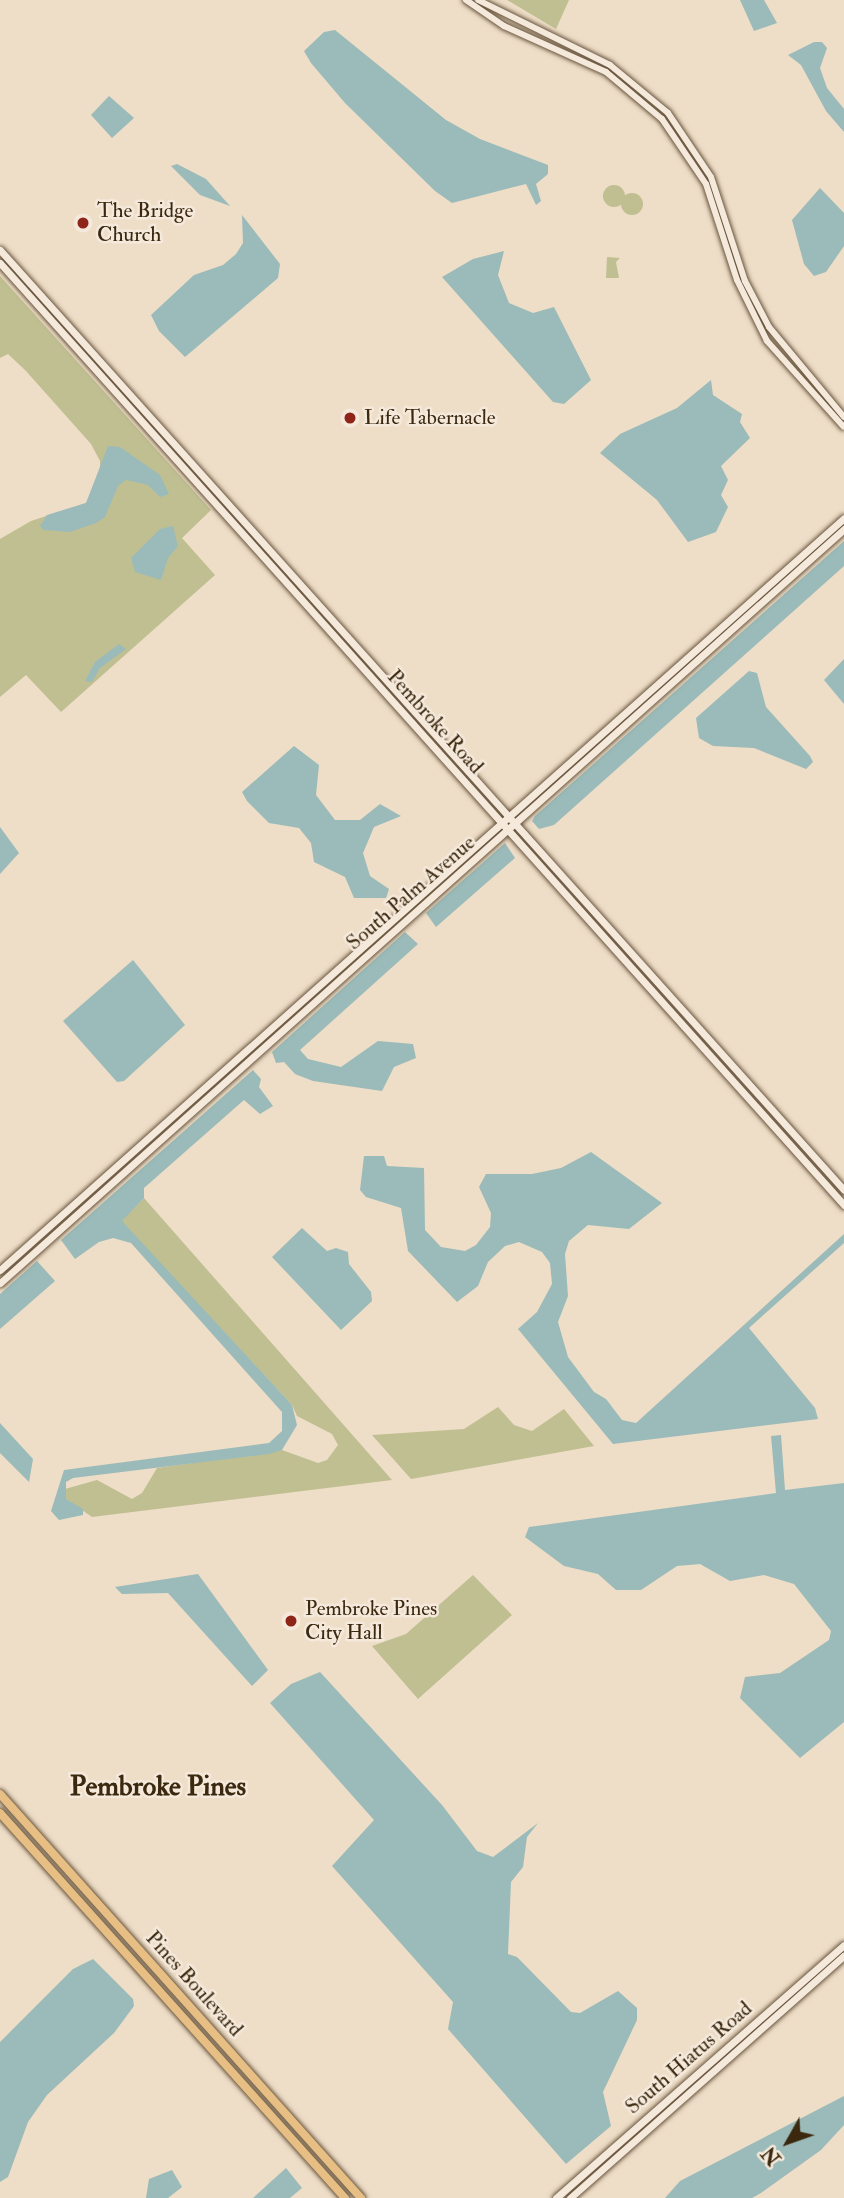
<!DOCTYPE html>
<style>
body{margin:0}
#map{position:relative;width:844px;height:2198px;overflow:hidden;background:#eeddc7;font-family:"IM FELL Double Pica",serif}
div>[style]{position:absolute}
.green>*{inset:0;background:#bfbf91}
.round{border-radius:50%}
.water>*{inset:0;background:#9abbb9}
.roads{filter:drop-shadow(0 0 2px #68553d) drop-shadow(0 0 2px #68553d)}
.tertiary>*{height:6px;margin:-3px;padding:0 3px;transform-origin:3px;border-radius:3px;background:#f4e9db}
.secondary>*{height:7px;margin:-3.5px;padding:0 3.5px;transform-origin:3.5px;border-radius:3.5px;background:#f4e9db}
.trunk>*{height:8px;margin:-4px;padding:0 4px;transform-origin:4px;border-radius:4px;background:#e7be84}
.dots>*{width:19px;height:19px;translate:-50% -50%;box-sizing:border-box;border:4px solid #f4e9db;border-radius:50%}
span{translate:-50% -50%;white-space:nowrap;text-align:center;line-height:1.15;-webkit-text-stroke:5px #f4e9db;paint-order:stroke}
.poi-label{font-size:21px;color:#3b280f}
.left{translate:0 -50%;text-align:left}
.street-label{font-size:21px;color:#3b280f}
.district-label{font-size:28px;color:#3b280f;font-weight:700}
.north{position:absolute;left:753px;top:2107px;width:70px;height:70px;-webkit-text-stroke:5px #f4e9db;paint-order:stroke;rotate:230deg;font-size:19px;font-weight:700;line-height:28px;text-align:center;color:#3b280f}
.north::after{content:'';display:block;margin:auto;width:24px;height:32px;background:#3b280f;clip-path:polygon(50% 0,100% 100%,50% 72%,0 100%)}
</style>
<div id="map">
<div class="green">
<i style="clip-path:polygon(507px 0,569px 0,556px 29px)"></i>
<i class="round" style="left:603px;top:185px;width:22px;height:22px"></i>
<i class="round" style="left:621px;top:193px;width:22px;height:22px"></i>
<i style="clip-path:polygon(607px 257px,620px 258px,616px 262px,619px 278px,606px 278px)"></i>
<i style="clip-path:polygon(0 276px,211px 510px,182px 538px,215px 575px,61px 712px,26px 675px,0 697px,0 539px,31px 521px,86px 503px,100px 476px,100px 461px,91px 444px,26px 371px,8px 354px,0 358px)"></i>
<i style="clip-path:polygon(144px 1198px,392px 1480px,92px 1517px,66px 1499px,65px 1489px,97px 1480px,132px 1499px,142px 1493px,157px 1468px,282px 1450px,318px 1463px,327px 1460px,338px 1445px,332px 1434px,297px 1416px,292px 1405px,124px 1225px,121px 1221px)"></i>
<i style="clip-path:polygon(498px 1407px,514px 1425px,532px 1431px,564px 1409px,594px 1446px,411px 1479px,372px 1435px,464px 1429px)"></i>
<i style="clip-path:polygon(473px 1575px,512px 1615px,418px 1699px,372px 1646px,406px 1634px)"></i>
</div>
<div class="water">
<i style="clip-path:polygon(740px 0,764px 0,777px 23px,754px 31px)"></i>
<i style="clip-path:polygon(335px 30px,446px 120px,480px 139px,548px 165px,548px 174px,536px 184px,541px 201px,536px 205px,526px 184px,452px 203px,435px 191px,345px 103px,311px 63px,304px 51px,324px 32px)"></i>
<i style="clip-path:polygon(814px 42px,822px 42px,827px 48px,820px 68px,827px 88px,844px 109px,844px 132px,826px 111px,801px 65px,788px 55px)"></i>
<i style="clip-path:polygon(109px 96px,134px 118px,112px 138px,91px 115px)"></i>
<i style="clip-path:polygon(177px 164px,206px 179px,230px 206px,200px 195px,171px 166px)"></i>
<i style="clip-path:polygon(820px 188px,844px 213px,844px 246px,826px 272px,814px 276px,804px 264px,792px 220px)"></i>
<i style="clip-path:polygon(242px 215px,280px 264px,278px 278px,185px 357px,159px 331px,151px 315px,194px 275px,223px 265px,236px 254px,243px 243px)"></i>
<i style="clip-path:polygon(504px 251px,498px 275px,509px 303px,533px 313px,554px 307px,591px 380px,564px 404px,553px 402px,442px 277px,473px 259px)"></i>
<i style="clip-path:polygon(711px 380px,713px 395px,742px 414px,740px 422px,750px 438px,721px 466px,728px 480px,721px 495px,728px 507px,716px 532px,688px 542px,657px 500px,600px 453px,620px 434px,677px 408px)"></i>
<i style="clip-path:polygon(108px 446px,120px 447px,160px 475px,169px 494px,160px 497px,148px 485px,126px 480px,118px 486px,105px 517px,96px 523px,70px 532px,44px 530px,40px 526px,47px 515px,86px 503px)"></i>
<i style="clip-path:polygon(173px 526px,178px 546px,168px 558px,161px 580px,135px 572px,131px 558px,160px 529px)"></i>
<i style="clip-path:polygon(844px 541px,844px 566px,554px 825px,539px 829px,532px 821px,535px 816px)"></i>
<i style="clip-path:polygon(119px 644px,126px 649px,100px 668px,92px 682px,85px 681px,95px 662px)"></i>
<i style="clip-path:polygon(844px 659px,844px 704px,824px 680px)"></i>
<i style="clip-path:polygon(749px 671px,757px 673px,766px 707px,810px 756px,813px 762px,806px 769px,754px 748px,713px 746px,699px 738px,696px 718px)"></i>
<i style="clip-path:polygon(294px 746px,319px 765px,316px 795px,335px 820px,360px 820px,380px 804px,401px 816px,374px 827px,363px 853px,370px 876px,389px 889px,386px 898px,354px 898px,345px 877px,314px 862px,311px 843px,299px 828px,269px 823px,247px 801px,242px 792px)"></i>
<i style="clip-path:polygon(0 827px,19px 853px,0 874px)"></i>
<i style="clip-path:polygon(505px 843px,515px 858px,436px 927px,426px 913px)"></i>
<i style="clip-path:polygon(405px 932px,418px 944px,300px 1050px,308px 1059px,341px 1067px,378px 1041px,413px 1044px,416px 1058px,394px 1067px,382px 1091px,313px 1081px,295px 1074px,284px 1062px,276px 1063px,272px 1052px)"></i>
<i style="clip-path:polygon(133px 960px,185px 1025px,124px 1081px,117px 1082px,63px 1021px)"></i>
<i style="clip-path:polygon(253px 1070px,261px 1079px,259px 1087px,273px 1106px,260px 1114px,244px 1100px,144px 1188px,144px 1198px,122px 1221px,292px 1405px,297px 1425px,282px 1450px,269px 1454px,73px 1478px,66px 1482px,66px 1499px,83px 1509px,83px 1515px,59px 1520px,51px 1511px,64px 1470px,269px 1443px,282px 1431px,282px 1412px,131px 1243px,113px 1238px,99px 1242px,75px 1259px,61px 1240px)"></i>
<i style="clip-path:polygon(591px 1152px,662px 1203px,629px 1229px,588px 1225px,569px 1241px,565px 1254px,568px 1296px,558px 1322px,568px 1357px,594px 1392px,606px 1399px,622px 1420px,636px 1423px,844px 1234px,844px 1243px,749px 1328px,815px 1408px,818px 1419px,613px 1444px,518px 1329px,537px 1312px,552px 1284px,550px 1263px,542px 1252px,519px 1242px,505px 1246px,488px 1262px,478px 1286px,457px 1302px,408px 1251px,401px 1208px,366px 1197px,360px 1190px,364px 1156px,384px 1156px,387px 1166px,424px 1168px,425px 1230px,441px 1247px,465px 1251px,476px 1245px,490px 1227px,491px 1213px,479px 1187px,486px 1174px,532px 1174px,561px 1168px)"></i>
<i style="clip-path:polygon(302px 1228px,327px 1251px,336px 1248px,348px 1252px,349px 1264px,371px 1292px,372px 1301px,341px 1330px,272px 1257px)"></i>
<i style="clip-path:polygon(37px 1261px,55px 1281px,0 1329px,0 1294px)"></i>
<i style="clip-path:polygon(0 1423px,33px 1459px,29px 1482px,0 1453px)"></i>
<i style="clip-path:polygon(781px 1435px,785px 1490px,844px 1483px,844px 1722px,800px 1758px,740px 1698px,745px 1677px,780px 1673px,829px 1640px,831px 1631px,794px 1584px,764px 1575px,730px 1581px,700px 1564px,677px 1566px,641px 1590px,616px 1590px,598px 1574px,564px 1566px,525px 1537px,529px 1527px,776px 1493px,771px 1436px)"></i>
<i style="clip-path:polygon(198px 1574px,268px 1670px,252px 1686px,168px 1593px,122px 1594px,115px 1587px)"></i>
<i style="clip-path:polygon(320px 1672px,442px 1805px,477px 1851px,493px 1857px,538px 1823px,527px 1837px,523px 1867px,511px 1882px,508px 1954px,517px 1957px,571px 2012px,580px 2013px,618px 1991px,637px 2008px,637px 2020px,603px 2092px,611px 2126px,566px 2164px,448px 2029px,453px 2002px,332px 1866px,374px 1820px,270px 1703px,291px 1684px)"></i>
<i style="clip-path:polygon(93px 1959px,133px 1999px,134px 2006px,114px 2033px,47px 2095px,28px 2122px,8px 2177px,0 2182px,0 2042px,73px 1969px)"></i>
<i style="clip-path:polygon(844px 2096px,844px 2125px,821px 2150px,761px 2193px,752px 2198px,665px 2198px,680px 2181px)"></i>
<i style="clip-path:polygon(286px 2168px,302px 2188px,290px 2198px,253px 2198px)"></i>
<i style="clip-path:polygon(172px 2170px,182px 2187px,168px 2198px,146px 2198px,149px 2179px)"></i>
</div>
<div class="roads">
<div class="tertiary">
<i style="left:466px;top:0;width:46px;rotate:34.4deg"></i>
<i style="left:504px;top:26px;width:112px;rotate:24.3deg"></i>
<i style="left:606px;top:72px;width:73px;rotate:40deg"></i>
<i style="left:662px;top:119px;width:78px;rotate:55.9deg"></i>
<i style="left:706px;top:184px;width:101px;rotate:72.1deg"></i>
<i style="left:737px;top:280px;width:68px;rotate:63.8deg"></i>
<i style="left:767px;top:341px;width:115px;rotate:48.2deg"></i>
<i style="left:478px;top:0;width:147px;rotate:26.2deg"></i>
<i style="left:610px;top:65px;width:75px;rotate:39.6deg"></i>
<i style="left:668px;top:113px;width:77px;rotate:56.1deg"></i>
<i style="left:711px;top:177px;width:109px;rotate:71.9deg"></i>
<i style="left:745px;top:281px;width:52px;rotate:62.4deg"></i>
<i style="left:769px;top:327px;width:117px;rotate:50.2deg"></i>
</div>
<div class="secondary">
<i style="left:0;top:250px;width:1263px;rotate:48.08deg"></i>
<i style="left:0;top:263px;width:1265px;rotate:48.14deg"></i>
<i style="left:0;top:1270px;width:1130px;rotate:-41.7deg"></i>
<i style="left:0;top:1283px;width:1132px;rotate:-41.78deg"></i>
<i style="left:556px;top:2198px;width:383px;rotate:-41.3deg"></i>
<i style="left:570px;top:2198px;width:366px;rotate:-41.5deg"></i>
</div>
<div class="trunk">
<i style="left:0;top:1794px;width:542px;rotate:48.22deg"></i>
<i style="left:0;top:1813px;width:517px;rotate:48.14deg"></i>
</div>
</div>
<div class="dots">
<i style="left:83px;top:223px;background:#8f2418"></i>
<i style="left:350px;top:418px;background:#8f2418"></i>
<i style="left:291px;top:1621px;background:#8f2418"></i>
</div>
<div class="poi-label">
<span class="left" style="left:97px;top:223px">The Bridge<br>Church</span>
<span class="left" style="left:364px;top:418px">Life Tabernacle</span>
<span class="left" style="left:305px;top:1621px">Pembroke Pines<br>City Hall</span>
</div>
<div class="street-label">
<span style="left:435px;top:722px;rotate:48deg">Pembroke Road</span>
<span style="left:411px;top:893px;rotate:-41deg">South Palm Avenue</span>
<span style="left:194px;top:1984px;rotate:48deg">Pines Boulevard</span>
<span style="left:689px;top:2058px;rotate:-41deg">South Hiatus Road</span>
</div>
<div class="district-label">
<span style="left:158px;top:1787px">Pembroke Pines</span>
</div>
<div class="north">N</div>
</div>
